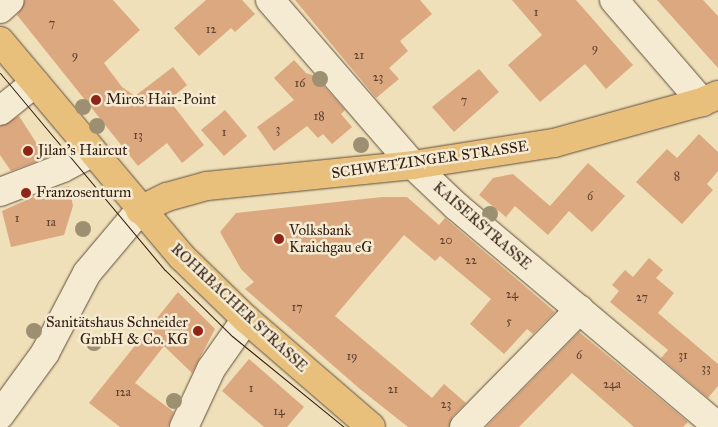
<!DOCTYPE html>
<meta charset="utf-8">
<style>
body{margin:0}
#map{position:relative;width:718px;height:427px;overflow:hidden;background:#efe0b9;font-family:"IM FELL Great Primer",serif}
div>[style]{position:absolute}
.building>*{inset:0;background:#dba880}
.roads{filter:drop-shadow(0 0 1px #614d3c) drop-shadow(0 0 1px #614d3c)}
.minor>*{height:28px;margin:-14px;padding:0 14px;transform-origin:14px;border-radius:14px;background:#f5ebd2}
.major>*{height:28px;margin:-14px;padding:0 14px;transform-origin:14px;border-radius:14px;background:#e8c07c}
.tram>*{height:1px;margin:-0.5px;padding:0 0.5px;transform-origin:0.5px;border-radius:0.5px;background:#321c12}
.trees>*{width:16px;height:16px;margin:-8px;border-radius:50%;background:#9d9072}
.dots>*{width:14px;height:14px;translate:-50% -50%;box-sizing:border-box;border:2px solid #f5ebd2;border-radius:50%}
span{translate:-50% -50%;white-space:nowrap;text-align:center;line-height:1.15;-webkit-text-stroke:5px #f5ebd2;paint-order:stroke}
.number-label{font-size:12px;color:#5c3f2e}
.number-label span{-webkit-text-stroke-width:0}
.poi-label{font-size:15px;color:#321c12}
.left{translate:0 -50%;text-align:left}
.right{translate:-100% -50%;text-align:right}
.street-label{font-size:15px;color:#321c12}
</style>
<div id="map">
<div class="building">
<i style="clip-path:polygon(25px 0,113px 0,140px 30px,104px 63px,122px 87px,135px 96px,173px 67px,187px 85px,169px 100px,204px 145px,182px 163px,167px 143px,138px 166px,17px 15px)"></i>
<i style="clip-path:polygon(206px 0,242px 0,255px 14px,235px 32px,231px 28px,199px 56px,174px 28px)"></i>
<i style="clip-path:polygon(295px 0,420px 0,432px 14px,400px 41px,408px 51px,389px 68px,399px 79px,376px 98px)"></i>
<i style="clip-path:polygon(512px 0,576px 0,633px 65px,606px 89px,585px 64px,540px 102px,508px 65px,542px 35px)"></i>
<i style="clip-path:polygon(657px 0,703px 0,718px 16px,718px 68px)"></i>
<i style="clip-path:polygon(294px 60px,306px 73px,315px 76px,345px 110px,341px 114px,352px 127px,332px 144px,323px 134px,318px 138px,307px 126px,274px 151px,257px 127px,294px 100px,274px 78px)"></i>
<i style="clip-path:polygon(479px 69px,499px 92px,454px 132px,432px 107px)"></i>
<i style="clip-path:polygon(225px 110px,247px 136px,224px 156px,201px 130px)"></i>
<i style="clip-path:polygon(19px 116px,46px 158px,11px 171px,0 155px,0 126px)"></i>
<i style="clip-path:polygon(699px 134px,718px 152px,718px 171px,707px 184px,713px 190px,682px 224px,636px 182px,667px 149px,677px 158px)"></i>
<i style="clip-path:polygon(588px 163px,625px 196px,592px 232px,569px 211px,548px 235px,515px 206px,506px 217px,479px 195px,493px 178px,513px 174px,550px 206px)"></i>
<i style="clip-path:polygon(69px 186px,73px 206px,64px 235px,11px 247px,2px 211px,49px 190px)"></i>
<i style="clip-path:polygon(382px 197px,407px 197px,439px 225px,445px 218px,555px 312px,533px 334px,527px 329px,504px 354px,470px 324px,491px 299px,440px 256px,435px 261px,404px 235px,335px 316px,432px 398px,444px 384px,466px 403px,453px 416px,449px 427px,408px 427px,360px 389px,245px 289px,254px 282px,241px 269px,220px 232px,236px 213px)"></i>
<i style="clip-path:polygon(649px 258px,663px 270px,656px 278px,674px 293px,658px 313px,718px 364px,718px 386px,708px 398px,661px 358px,668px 350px,610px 302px,619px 291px,612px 285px,625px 270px,633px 277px)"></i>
<i style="clip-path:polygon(178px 292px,215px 329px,192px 373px,164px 346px,135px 383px,174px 412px,168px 427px,120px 427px,89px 403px)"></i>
<i style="clip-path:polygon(579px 332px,688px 422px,683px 427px,634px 427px,572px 373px,519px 427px,486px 427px)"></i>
<i style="clip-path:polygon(249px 359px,304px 407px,287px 427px,264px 427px,222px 391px)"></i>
</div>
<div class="roads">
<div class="minor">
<i style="left:270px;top:0;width:218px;rotate:49.1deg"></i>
<i style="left:413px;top:165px;width:59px;rotate:43.6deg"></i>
<i style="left:456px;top:206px;width:343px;rotate:40.1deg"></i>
<i style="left:614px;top:0;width:135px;rotate:49.2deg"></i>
<i style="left:0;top:9px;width:13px;rotate:-42deg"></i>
<i style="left:0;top:111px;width:45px;rotate:-38.7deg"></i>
<i style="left:0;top:192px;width:67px;rotate:-20.9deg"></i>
<i style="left:63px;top:168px;width:34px;rotate:-28deg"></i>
<i style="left:0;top:415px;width:77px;rotate:-54deg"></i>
<i style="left:45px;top:353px;width:90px;rotate:-62.3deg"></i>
<i style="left:87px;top:273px;width:82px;rotate:-49.9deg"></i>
<i style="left:184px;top:427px;width:64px;rotate:-65deg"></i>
<i style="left:211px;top:369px;width:61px;rotate:-55deg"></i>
<i style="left:464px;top:427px;width:165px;rotate:-45.5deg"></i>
</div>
<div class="major">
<i style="left:0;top:41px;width:282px;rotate:49.9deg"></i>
<i style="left:182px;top:257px;width:89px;rotate:44.1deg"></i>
<i style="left:246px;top:319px;width:165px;rotate:40.8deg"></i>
<i style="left:140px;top:210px;width:30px;rotate:-26deg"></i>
<i style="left:167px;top:197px;width:41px;rotate:-15.4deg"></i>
<i style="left:207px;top:186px;width:207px;rotate:-5.8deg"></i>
<i style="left:413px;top:165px;width:143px;rotate:-8.9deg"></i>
<i style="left:554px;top:143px;width:154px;rotate:-15.5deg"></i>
<i style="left:702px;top:102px;width:17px;rotate:-24deg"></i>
</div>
</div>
<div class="tram">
<i style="left:0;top:73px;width:257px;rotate:50.1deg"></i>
<i style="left:165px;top:270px;width:94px;rotate:44.6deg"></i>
<i style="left:232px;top:336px;width:144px;rotate:39.1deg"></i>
</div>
<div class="trees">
<i style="left:320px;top:79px"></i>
<i style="left:83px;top:107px"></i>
<i style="left:97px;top:126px"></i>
<i style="left:361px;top:145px"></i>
<i style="left:490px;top:214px"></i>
<i style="left:83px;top:229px"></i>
<i style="left:34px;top:331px"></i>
<i style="left:94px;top:343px"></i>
<i style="left:174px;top:401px"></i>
</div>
<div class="dots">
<i style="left:96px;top:100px;background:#8f2418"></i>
<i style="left:28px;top:151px;background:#8f2418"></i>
<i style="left:26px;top:193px;background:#8f2418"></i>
<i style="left:279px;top:239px;background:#8f2418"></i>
<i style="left:198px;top:331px;background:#8f2418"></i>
</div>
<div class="number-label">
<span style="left:536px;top:13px">1</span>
<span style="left:52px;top:24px">7</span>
<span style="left:211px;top:30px">12</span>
<span style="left:595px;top:49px">9</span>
<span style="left:75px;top:56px">9</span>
<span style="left:359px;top:56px">21</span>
<span style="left:378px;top:78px">23</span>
<span style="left:300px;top:84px">16</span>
<span style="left:464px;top:101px">7</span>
<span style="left:319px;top:117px">18</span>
<span style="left:278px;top:130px">3</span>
<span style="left:224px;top:133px">1</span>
<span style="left:138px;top:136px">13</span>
<span style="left:677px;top:177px">8</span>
<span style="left:590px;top:197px">6</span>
<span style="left:17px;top:219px">1</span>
<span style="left:51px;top:223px">1a</span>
<span style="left:446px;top:241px">20</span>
<span style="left:471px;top:261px">22</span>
<span style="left:512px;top:295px">24</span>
<span style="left:642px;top:298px">27</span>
<span style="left:297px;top:308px">17</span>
<span style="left:509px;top:322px">5</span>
<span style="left:579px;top:356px">6</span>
<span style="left:683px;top:356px">31</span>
<span style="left:352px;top:357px">19</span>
<span style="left:706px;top:369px">33</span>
<span style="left:612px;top:385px">24a</span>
<span style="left:251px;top:389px">1</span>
<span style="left:393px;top:390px">21</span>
<span style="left:123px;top:393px">12a</span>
<span style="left:446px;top:405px">23</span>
<span style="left:279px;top:412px">14</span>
</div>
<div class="poi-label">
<span class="left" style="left:106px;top:100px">Miros Hair-Point</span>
<span class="left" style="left:38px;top:151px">Jilan's Haircut</span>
<span class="left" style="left:36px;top:193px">Franzosenturm</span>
<span class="left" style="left:289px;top:239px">Volksbank<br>Kraichgau eG</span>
<span class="right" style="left:188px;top:331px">Sanitätshaus Schneider<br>GmbH &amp; Co. KG</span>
</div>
<div class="street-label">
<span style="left:430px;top:160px;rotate:-8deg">SCHWETZINGER STRASSE</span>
<span style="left:482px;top:226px;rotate:41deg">KAISERSTRASSE</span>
<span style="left:239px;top:308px;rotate:43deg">ROHRBACHER STRASSE</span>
</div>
</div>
